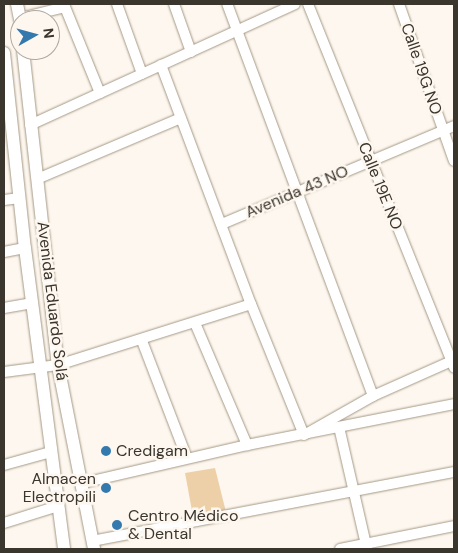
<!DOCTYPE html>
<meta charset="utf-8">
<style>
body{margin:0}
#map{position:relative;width:458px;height:553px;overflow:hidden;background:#fdf7ef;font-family:"DM Sans",sans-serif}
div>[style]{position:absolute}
.green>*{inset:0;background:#edd0a8}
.roads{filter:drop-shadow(0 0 1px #a59885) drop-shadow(0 0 1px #a59885)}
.minor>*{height:10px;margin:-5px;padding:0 5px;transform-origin:5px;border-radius:5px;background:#fff}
.major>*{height:12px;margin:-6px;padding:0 6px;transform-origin:6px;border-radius:6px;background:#fff}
.dots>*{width:14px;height:14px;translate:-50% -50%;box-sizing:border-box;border:2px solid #fdf7ef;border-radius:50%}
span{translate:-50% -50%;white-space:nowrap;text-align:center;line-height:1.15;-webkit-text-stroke:5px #fdf7ef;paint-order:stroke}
.street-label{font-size:16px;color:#3a352d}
.poi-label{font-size:16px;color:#3a352d}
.left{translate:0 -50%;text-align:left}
.right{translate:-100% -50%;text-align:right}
.frame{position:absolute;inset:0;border:5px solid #3a352d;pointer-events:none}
.north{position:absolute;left:10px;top:10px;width:50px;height:50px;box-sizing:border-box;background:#fdf7ef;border:1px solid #afa9a1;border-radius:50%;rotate:83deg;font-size:14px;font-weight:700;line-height:20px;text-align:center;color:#3a352d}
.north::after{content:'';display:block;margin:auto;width:18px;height:22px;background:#3479ae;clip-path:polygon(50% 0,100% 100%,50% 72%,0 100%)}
</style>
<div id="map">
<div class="green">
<i style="clip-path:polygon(215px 468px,226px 512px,193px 516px,185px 473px)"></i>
</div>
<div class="roads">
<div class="minor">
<i style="left:117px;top:4px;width:74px;rotate:70.3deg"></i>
<i style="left:174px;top:4px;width:51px;rotate:70.5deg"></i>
<i style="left:308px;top:4px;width:392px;rotate:68.1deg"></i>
<i style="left:399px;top:4px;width:166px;rotate:70.7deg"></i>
<i style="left:20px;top:18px;width:46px;rotate:-13.7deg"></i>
<i style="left:65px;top:7px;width:93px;rotate:67.9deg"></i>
<i style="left:161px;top:65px;width:255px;rotate:69.4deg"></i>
<i style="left:251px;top:304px;width:141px;rotate:68deg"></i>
<i style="left:304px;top:435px;width:79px;rotate:-29.5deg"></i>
<i style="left:373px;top:396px;width:418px;rotate:-110.4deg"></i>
<i style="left:30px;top:125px;width:291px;rotate:-24.5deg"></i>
<i style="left:37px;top:179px;width:156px;rotate:-23deg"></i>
<i style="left:4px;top:200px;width:16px;rotate:-7deg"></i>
<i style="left:222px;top:224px;width:252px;rotate:-22.9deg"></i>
<i style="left:4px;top:252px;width:21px;rotate:-11deg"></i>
<i style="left:4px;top:308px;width:29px;rotate:-10deg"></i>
<i style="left:195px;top:323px;width:133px;rotate:66.9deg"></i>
<i style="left:142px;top:341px;width:125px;rotate:69deg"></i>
<i style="left:4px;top:372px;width:54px;rotate:-7.4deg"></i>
<i style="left:58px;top:365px;width:202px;rotate:-17.5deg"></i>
<i style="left:373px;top:396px;width:89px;rotate:-24deg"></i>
<i style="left:339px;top:427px;width:125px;rotate:77.1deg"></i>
<i style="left:4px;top:465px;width:49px;rotate:-15.5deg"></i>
<i style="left:83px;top:483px;width:168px;rotate:-13deg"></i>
<i style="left:247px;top:445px;width:211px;rotate:-11.2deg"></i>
<i style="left:4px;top:523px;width:57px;rotate:-17.5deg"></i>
<i style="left:92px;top:541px;width:369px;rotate:-10.8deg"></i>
<i style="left:340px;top:549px;width:116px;rotate:-11.4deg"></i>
</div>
<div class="major">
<i style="left:17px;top:4px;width:16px;rotate:79deg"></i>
<i style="left:23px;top:50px;width:317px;rotate:83.7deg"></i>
<i style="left:58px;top:365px;width:187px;rotate:78.9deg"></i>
<i style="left:4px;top:53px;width:196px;rotate:83.9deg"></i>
<i style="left:25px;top:248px;width:304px;rotate:82.6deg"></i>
</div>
</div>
<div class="dots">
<i style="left:106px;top:451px;background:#3479ae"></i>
<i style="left:106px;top:488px;background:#3479ae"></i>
<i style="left:117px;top:525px;background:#3479ae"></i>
</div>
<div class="street-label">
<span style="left:421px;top:69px;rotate:71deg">Calle 19G NO</span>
<span style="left:380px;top:186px;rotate:68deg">Calle 19E NO</span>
<span style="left:297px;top:192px;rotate:-23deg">Avenida 43 NO</span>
<span style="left:52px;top:301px;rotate:83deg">Avenida Eduardo Solá</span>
</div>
<div class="poi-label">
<span class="left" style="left:116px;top:451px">Credigam</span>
<span class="right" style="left:96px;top:488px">Almacen<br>Electropili</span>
<span class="left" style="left:128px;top:525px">Centro Médico<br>&amp; Dental</span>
</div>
<div class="frame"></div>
<div class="north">N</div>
</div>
